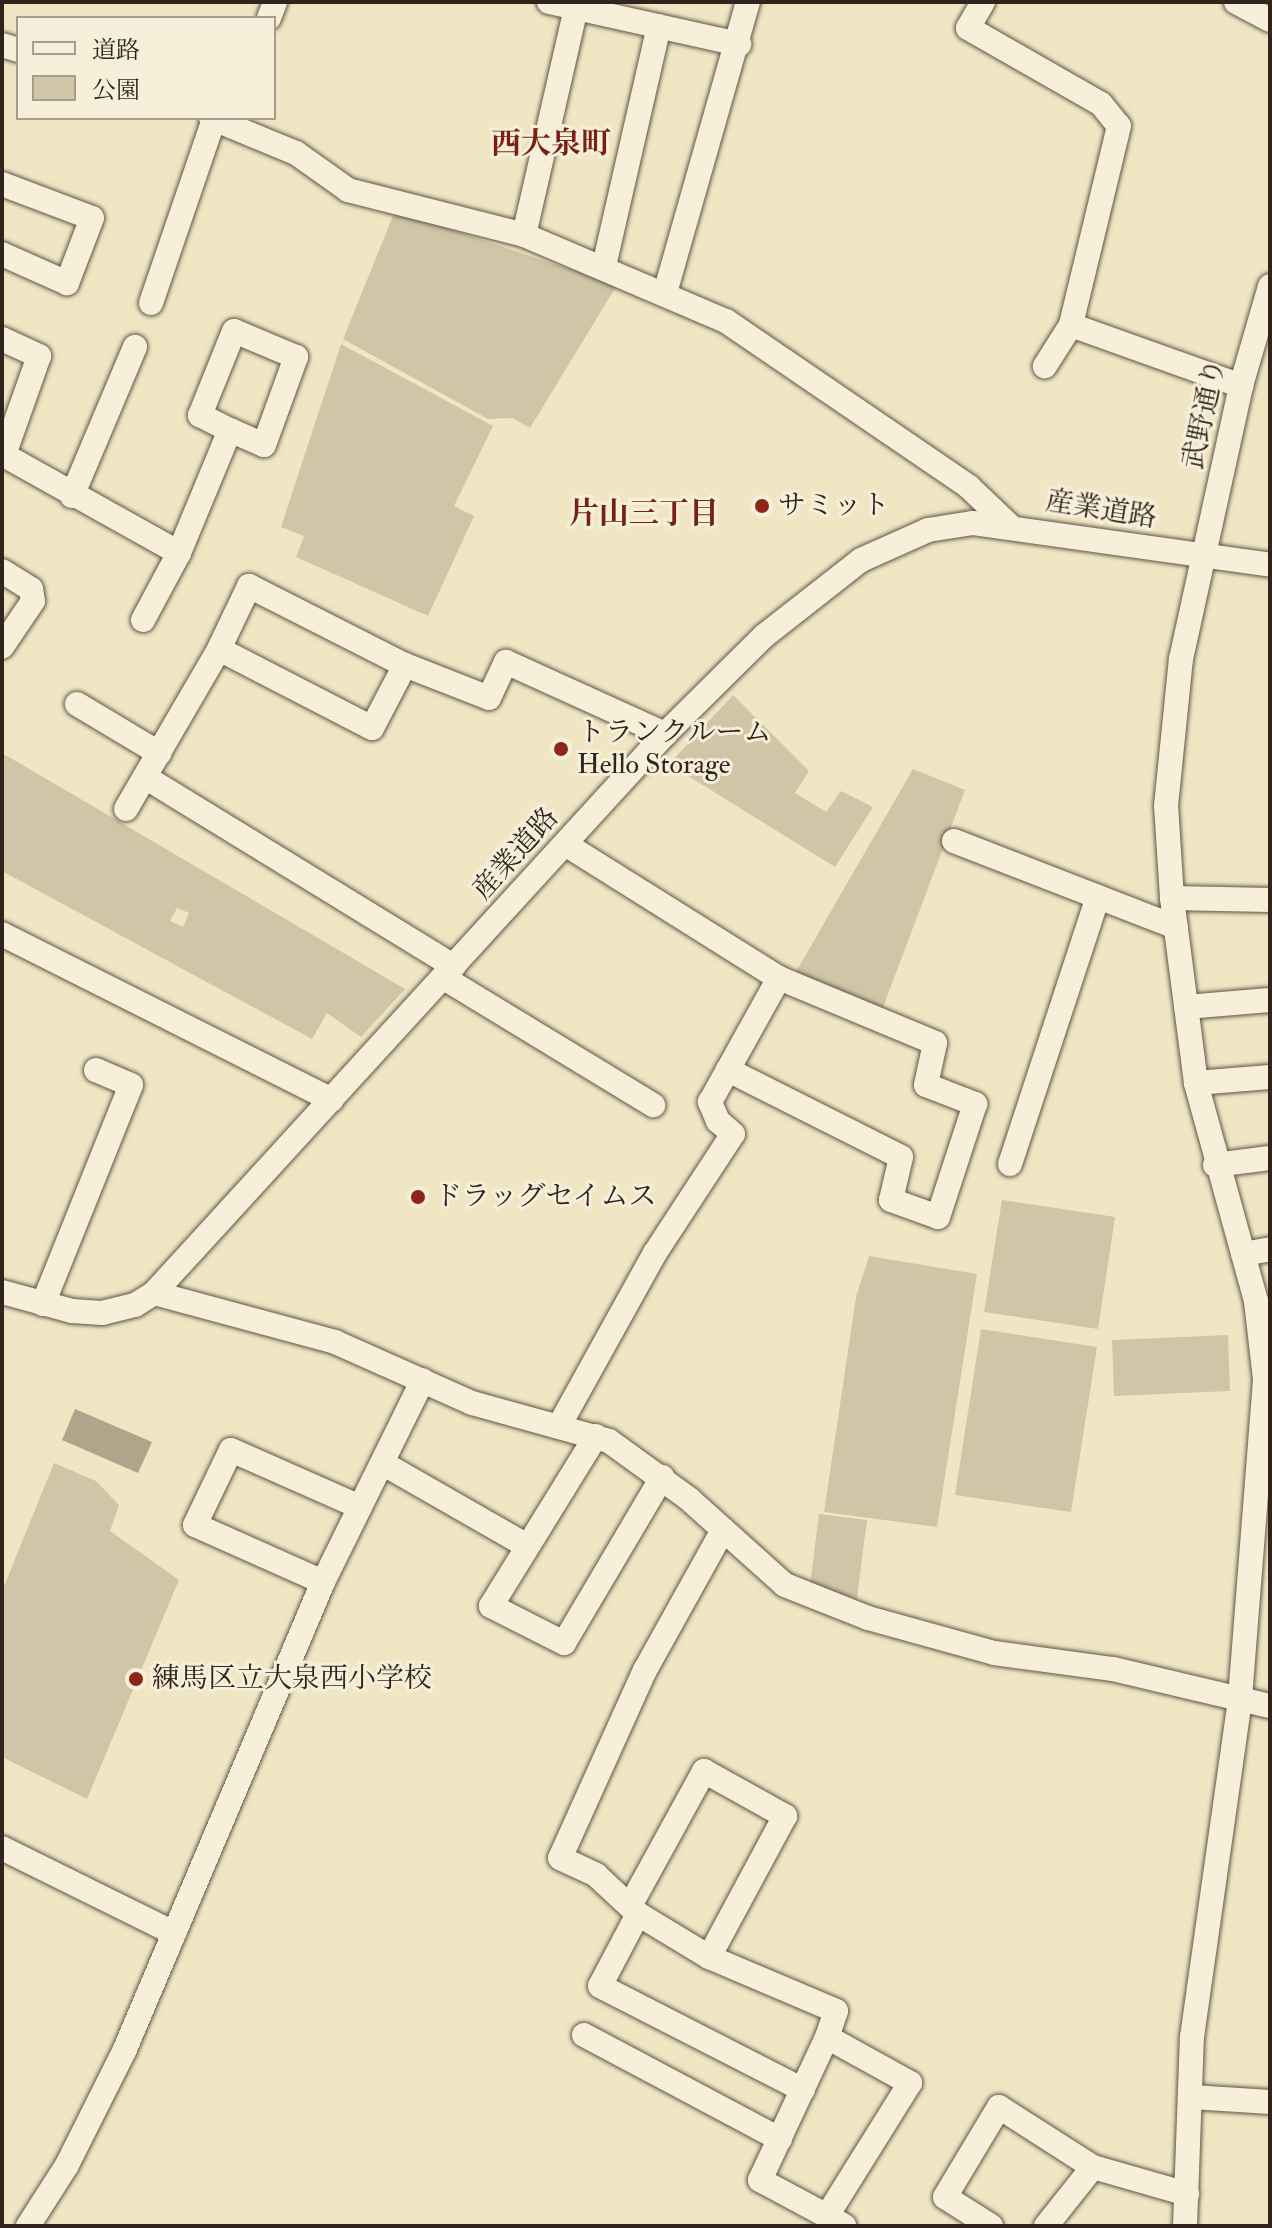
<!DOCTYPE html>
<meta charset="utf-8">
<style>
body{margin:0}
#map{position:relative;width:1272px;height:2228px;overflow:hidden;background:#f1e6c4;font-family:"IM FELL Double Pica","Noto Serif JP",serif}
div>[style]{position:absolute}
.green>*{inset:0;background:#d1c5a7}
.water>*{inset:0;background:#b0a48b}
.roads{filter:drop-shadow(0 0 2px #625446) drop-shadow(0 0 2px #625446)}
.minor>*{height:24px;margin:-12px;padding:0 12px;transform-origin:12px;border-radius:12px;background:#f6efd9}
.dots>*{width:22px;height:22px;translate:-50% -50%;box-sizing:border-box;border:4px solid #f6efd9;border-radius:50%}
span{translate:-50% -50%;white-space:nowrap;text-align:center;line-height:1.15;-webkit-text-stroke:6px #f6efd9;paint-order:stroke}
.street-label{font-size:28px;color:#32231c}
.poi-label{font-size:28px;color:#32231c}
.left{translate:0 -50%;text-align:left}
.neighbourhood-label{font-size:30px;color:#7a1f14;font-weight:700}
.frame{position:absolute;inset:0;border:4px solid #32231c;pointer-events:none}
.legend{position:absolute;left:16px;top:16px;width:260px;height:104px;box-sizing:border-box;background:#f6efd9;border:2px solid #a89d8d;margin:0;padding:10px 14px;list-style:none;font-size:24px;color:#32231c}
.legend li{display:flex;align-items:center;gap:16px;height:40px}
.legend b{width:40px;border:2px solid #a89d8d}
</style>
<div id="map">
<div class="green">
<i style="clip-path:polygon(395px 211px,617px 285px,530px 428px,512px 418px,488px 419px,343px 339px)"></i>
<i style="clip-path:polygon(341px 344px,493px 426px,454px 506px,474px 516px,428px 616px,296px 557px,304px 536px,281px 527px)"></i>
<i style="clip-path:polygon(733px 695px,809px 771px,795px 793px,826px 812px,841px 791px,873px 807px,835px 867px,669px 764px)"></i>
<i style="clip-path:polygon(evenodd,2px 753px,405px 989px,361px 1037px,327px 1013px,312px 1039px,2px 871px,2px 753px,177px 908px,189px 913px,183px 927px,170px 921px,177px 908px)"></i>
<i style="clip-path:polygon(913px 769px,965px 790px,882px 1010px,793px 977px)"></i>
<i style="clip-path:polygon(1002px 1200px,1115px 1217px,1098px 1329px,984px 1312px)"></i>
<i style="clip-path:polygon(869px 1256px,977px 1274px,937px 1527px,824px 1512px,856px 1297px)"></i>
<i style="clip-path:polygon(981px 1329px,1097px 1347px,1071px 1512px,955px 1495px)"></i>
<i style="clip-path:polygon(1228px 1335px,1230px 1391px,1114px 1396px,1112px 1340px)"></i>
<i style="clip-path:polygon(54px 1463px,96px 1481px,119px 1505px,110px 1531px,179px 1580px,87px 1799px,2px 1757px,2px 1591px)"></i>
<i style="clip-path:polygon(819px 1514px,867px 1520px,857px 1599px,810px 1585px)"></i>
</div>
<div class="water">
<i style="clip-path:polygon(75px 1409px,152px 1442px,138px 1473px,62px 1440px)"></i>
</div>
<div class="roads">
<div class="minor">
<i style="left:549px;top:2px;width:195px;rotate:12.5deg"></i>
<i style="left:983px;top:2px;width:30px;rotate:120deg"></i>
<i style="left:968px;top:28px;width:153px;rotate:29.7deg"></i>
<i style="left:1101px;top:104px;width:28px;rotate:51deg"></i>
<i style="left:1119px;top:126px;width:205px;rotate:103.6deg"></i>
<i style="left:1071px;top:325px;width:49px;rotate:122.4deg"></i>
<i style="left:1236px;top:2px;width:38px;rotate:28deg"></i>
<i style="left:269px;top:18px;width:17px;rotate:-69deg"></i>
<i style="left:2px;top:45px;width:17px;rotate:17deg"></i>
<i style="left:211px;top:118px;width:92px;rotate:22.4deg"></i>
<i style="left:296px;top:153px;width:64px;rotate:35.4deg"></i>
<i style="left:348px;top:190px;width:182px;rotate:14.3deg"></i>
<i style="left:524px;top:235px;width:220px;rotate:23.1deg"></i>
<i style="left:726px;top:321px;width:294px;rotate:34.3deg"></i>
<i style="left:969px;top:487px;width:58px;rotate:43.6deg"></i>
<i style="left:2px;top:184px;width:96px;rotate:20.7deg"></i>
<i style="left:92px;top:218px;width:70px;rotate:111deg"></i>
<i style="left:67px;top:283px;width:71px;rotate:-156deg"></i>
<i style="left:524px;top:235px;width:233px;rotate:-77.1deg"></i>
<i style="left:604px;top:266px;width:246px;rotate:-77.1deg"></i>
<i style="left:665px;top:293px;width:303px;rotate:-74.1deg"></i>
<i style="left:151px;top:303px;width:194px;rotate:-71.1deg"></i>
<i style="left:1071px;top:325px;width:181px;rotate:19.7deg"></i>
<i style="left:2px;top:339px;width:41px;rotate:24.7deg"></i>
<i style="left:39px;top:356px;width:105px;rotate:109.5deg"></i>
<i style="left:2px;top:454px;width:203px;rotate:29.2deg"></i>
<i style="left:72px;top:496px;width:162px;rotate:-67.1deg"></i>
<i style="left:2px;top:571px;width:34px;rotate:32deg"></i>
<i style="left:31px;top:589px;width:12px;rotate:81deg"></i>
<i style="left:33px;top:601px;width:55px;rotate:124deg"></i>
<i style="left:143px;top:620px;width:76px;rotate:-61.8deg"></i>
<i style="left:179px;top:553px;width:133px;rotate:-67.5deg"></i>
<i style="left:230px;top:430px;width:37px;rotate:24deg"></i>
<i style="left:264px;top:445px;width:94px;rotate:-70deg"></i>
<i style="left:296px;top:357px;width:67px;rotate:-157.2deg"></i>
<i style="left:234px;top:331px;width:91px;rotate:112deg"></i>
<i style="left:200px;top:415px;width:34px;rotate:27deg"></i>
<i style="left:405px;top:665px;width:71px;rotate:117.6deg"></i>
<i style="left:372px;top:728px;width:172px;rotate:-152.7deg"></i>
<i style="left:219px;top:649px;width:70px;rotate:-64.5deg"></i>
<i style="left:249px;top:586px;width:175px;rotate:26.9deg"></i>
<i style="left:405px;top:665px;width:90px;rotate:21.4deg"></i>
<i style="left:489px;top:698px;width:40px;rotate:-65deg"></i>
<i style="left:506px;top:662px;width:175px;rotate:24.4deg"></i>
<i style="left:77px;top:704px;width:96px;rotate:30.9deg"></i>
<i style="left:145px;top:777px;width:362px;rotate:31.5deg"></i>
<i style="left:126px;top:809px;width:185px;rotate:-59.8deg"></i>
<i style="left:954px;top:841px;width:238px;rotate:21.2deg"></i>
<i style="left:565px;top:844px;width:252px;rotate:32.1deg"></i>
<i style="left:779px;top:978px;width:169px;rotate:22.6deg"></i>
<i style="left:935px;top:1043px;width:43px;rotate:102.1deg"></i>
<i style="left:926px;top:1085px;width:53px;rotate:21.2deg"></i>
<i style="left:975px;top:1104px;width:119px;rotate:108.1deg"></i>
<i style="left:938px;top:1217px;width:50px;rotate:-160.1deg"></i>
<i style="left:891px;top:1200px;width:44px;rotate:-76.9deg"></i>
<i style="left:901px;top:1157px;width:194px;rotate:-153.3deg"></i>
<i style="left:1172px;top:898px;width:98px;rotate:1.2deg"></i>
<i style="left:2px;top:934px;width:369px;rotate:26.7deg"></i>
<i style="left:444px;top:978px;width:245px;rotate:31.3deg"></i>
<i style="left:1186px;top:1007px;width:84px;rotate:-4.8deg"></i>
<i style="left:1196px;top:1083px;width:74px;rotate:-4.6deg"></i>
<i style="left:1010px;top:1164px;width:281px;rotate:-71.8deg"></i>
<i style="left:1215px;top:1165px;width:55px;rotate:-7.3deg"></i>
<i style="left:1243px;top:1254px;width:27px;rotate:-10deg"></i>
<i style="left:2px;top:1292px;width:73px;rotate:15.2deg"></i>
<i style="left:72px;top:1311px;width:30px;rotate:4deg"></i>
<i style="left:102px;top:1313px;width:34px;rotate:-14deg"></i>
<i style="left:135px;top:1305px;width:22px;rotate:-32deg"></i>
<i style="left:154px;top:1293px;width:757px;rotate:-47.57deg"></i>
<i style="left:665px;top:734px;width:139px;rotate:-44.7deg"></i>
<i style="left:764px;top:636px;width:123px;rotate:-38.1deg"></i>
<i style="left:861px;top:560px;width:73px;rotate:-24.1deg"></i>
<i style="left:928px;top:530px;width:46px;rotate:-8.8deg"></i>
<i style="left:973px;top:523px;width:300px;rotate:8deg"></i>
<i style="left:154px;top:1293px;width:188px;rotate:15.1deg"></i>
<i style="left:335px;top:1342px;width:150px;rotate:24deg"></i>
<i style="left:472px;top:1403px;width:142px;rotate:15.5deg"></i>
<i style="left:609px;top:1441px;width:99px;rotate:35.9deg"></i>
<i style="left:689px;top:1499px;width:129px;rotate:41.9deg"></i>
<i style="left:785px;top:1585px;width:89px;rotate:21.7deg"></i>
<i style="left:868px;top:1618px;width:131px;rotate:15.5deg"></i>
<i style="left:994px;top:1653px;width:120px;rotate:7.7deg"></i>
<i style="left:1113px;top:1669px;width:161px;rotate:13.3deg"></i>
<i style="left:43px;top:1304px;width:236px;rotate:-68.1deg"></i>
<i style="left:131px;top:1085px;width:38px;rotate:-157deg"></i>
<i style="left:559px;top:1426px;width:198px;rotate:-61deg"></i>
<i style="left:655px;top:1253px;width:142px;rotate:-56.8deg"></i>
<i style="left:733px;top:1134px;width:20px;rotate:-139deg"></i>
<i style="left:718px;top:1121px;width:21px;rotate:-113deg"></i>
<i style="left:710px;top:1102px;width:142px;rotate:-60.9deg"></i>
<i style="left:596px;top:1436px;width:200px;rotate:121.7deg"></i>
<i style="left:491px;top:1606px;width:82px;rotate:26.9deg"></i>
<i style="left:564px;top:1643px;width:193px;rotate:-59.4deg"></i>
<i style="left:384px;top:1464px;width:165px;rotate:29.8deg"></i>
<i style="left:723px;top:1530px;width:160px;rotate:119.1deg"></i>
<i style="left:645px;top:1670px;width:206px;rotate:114.3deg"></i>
<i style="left:560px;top:1858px;width:40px;rotate:25deg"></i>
<i style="left:596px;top:1875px;width:57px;rotate:42.9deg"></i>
<i style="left:638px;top:1914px;width:83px;rotate:31.2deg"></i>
<i style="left:709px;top:1957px;width:138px;rotate:23deg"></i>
<i style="left:836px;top:2011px;width:28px;rotate:109deg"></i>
<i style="left:827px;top:2037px;width:95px;rotate:29deg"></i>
<i style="left:910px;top:2083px;width:157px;rotate:122deg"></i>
<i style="left:827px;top:2216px;width:20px;rotate:30deg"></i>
<i style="left:323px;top:1582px;width:140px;rotate:-156deg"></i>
<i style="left:195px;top:1525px;width:83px;rotate:-64.4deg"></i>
<i style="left:231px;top:1450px;width:141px;rotate:23.8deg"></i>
<i style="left:2px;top:1848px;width:192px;rotate:26.3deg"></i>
<i style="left:631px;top:1904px;width:152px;rotate:-61.2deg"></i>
<i style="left:704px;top:1771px;width:93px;rotate:29.1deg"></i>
<i style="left:785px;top:1816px;width:160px;rotate:118.3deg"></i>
<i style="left:638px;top:1914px;width:81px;rotate:117.8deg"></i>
<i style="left:600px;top:1986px;width:228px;rotate:27.1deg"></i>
<i style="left:584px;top:2035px;width:222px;rotate:28deg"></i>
<i style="left:827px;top:2037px;width:158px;rotate:115.1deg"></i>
<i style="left:760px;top:2180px;width:76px;rotate:28.2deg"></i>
<i style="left:1192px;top:2097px;width:78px;rotate:3.7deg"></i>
<i style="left:28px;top:2226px;width:72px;rotate:-57.4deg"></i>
<i style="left:67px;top:2165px;width:130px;rotate:-63.4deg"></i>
<i style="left:125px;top:2049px;width:507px;rotate:-67.02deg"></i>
<i style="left:323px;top:1582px;width:225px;rotate:-63.7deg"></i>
<i style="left:991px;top:2226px;width:54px;rotate:-147.8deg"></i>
<i style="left:945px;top:2197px;width:105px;rotate:-59deg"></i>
<i style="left:999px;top:2107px;width:112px;rotate:32.6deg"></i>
<i style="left:1046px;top:2226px;width:75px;rotate:-51.5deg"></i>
<i style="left:1093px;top:2167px;width:98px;rotate:16deg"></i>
<i style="left:1185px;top:2226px;width:189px;rotate:-87.9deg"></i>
<i style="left:1192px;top:2037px;width:342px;rotate:-81.9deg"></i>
<i style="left:1240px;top:1698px;width:320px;rotate:-85.5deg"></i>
<i style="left:1265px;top:1379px;width:79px;rotate:-96.6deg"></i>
<i style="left:1256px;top:1301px;width:226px;rotate:-105.4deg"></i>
<i style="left:1196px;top:1083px;width:187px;rotate:-97.4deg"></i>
<i style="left:1172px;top:898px;width:92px;rotate:-93.7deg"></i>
<i style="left:1166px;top:806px;width:148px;rotate:-84.2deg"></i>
<i style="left:1181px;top:659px;width:280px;rotate:-77.6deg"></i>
<i style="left:1241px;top:386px;width:104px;rotate:-73.8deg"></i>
</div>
</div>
<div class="dots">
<i style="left:762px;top:506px;background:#8f2418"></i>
<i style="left:561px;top:749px;background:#8f2418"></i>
<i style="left:418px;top:1197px;background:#8f2418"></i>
<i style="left:136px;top:1679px;background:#8f2418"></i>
</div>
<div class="street-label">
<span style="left:1205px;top:414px;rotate:-78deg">武野通り</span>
<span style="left:1101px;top:510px;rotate:9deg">産業道路</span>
<span style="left:516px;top:854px;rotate:-48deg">産業道路</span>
</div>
<div class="poi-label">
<span class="left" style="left:778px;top:506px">サミット</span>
<span class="left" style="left:577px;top:749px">トランクルーム<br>Hello Storage</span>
<span class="left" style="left:434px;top:1197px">ドラッグセイムス</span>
<span class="left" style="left:152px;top:1679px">練馬区立大泉西小学校</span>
</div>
<div class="neighbourhood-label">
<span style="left:551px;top:144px">西大泉町</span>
<span style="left:644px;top:514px">片山三丁目</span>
</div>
<div class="frame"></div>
<ul class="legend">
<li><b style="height:10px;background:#f6efd9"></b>道路</li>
<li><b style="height:22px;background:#d1c5a7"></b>公園</li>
</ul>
</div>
